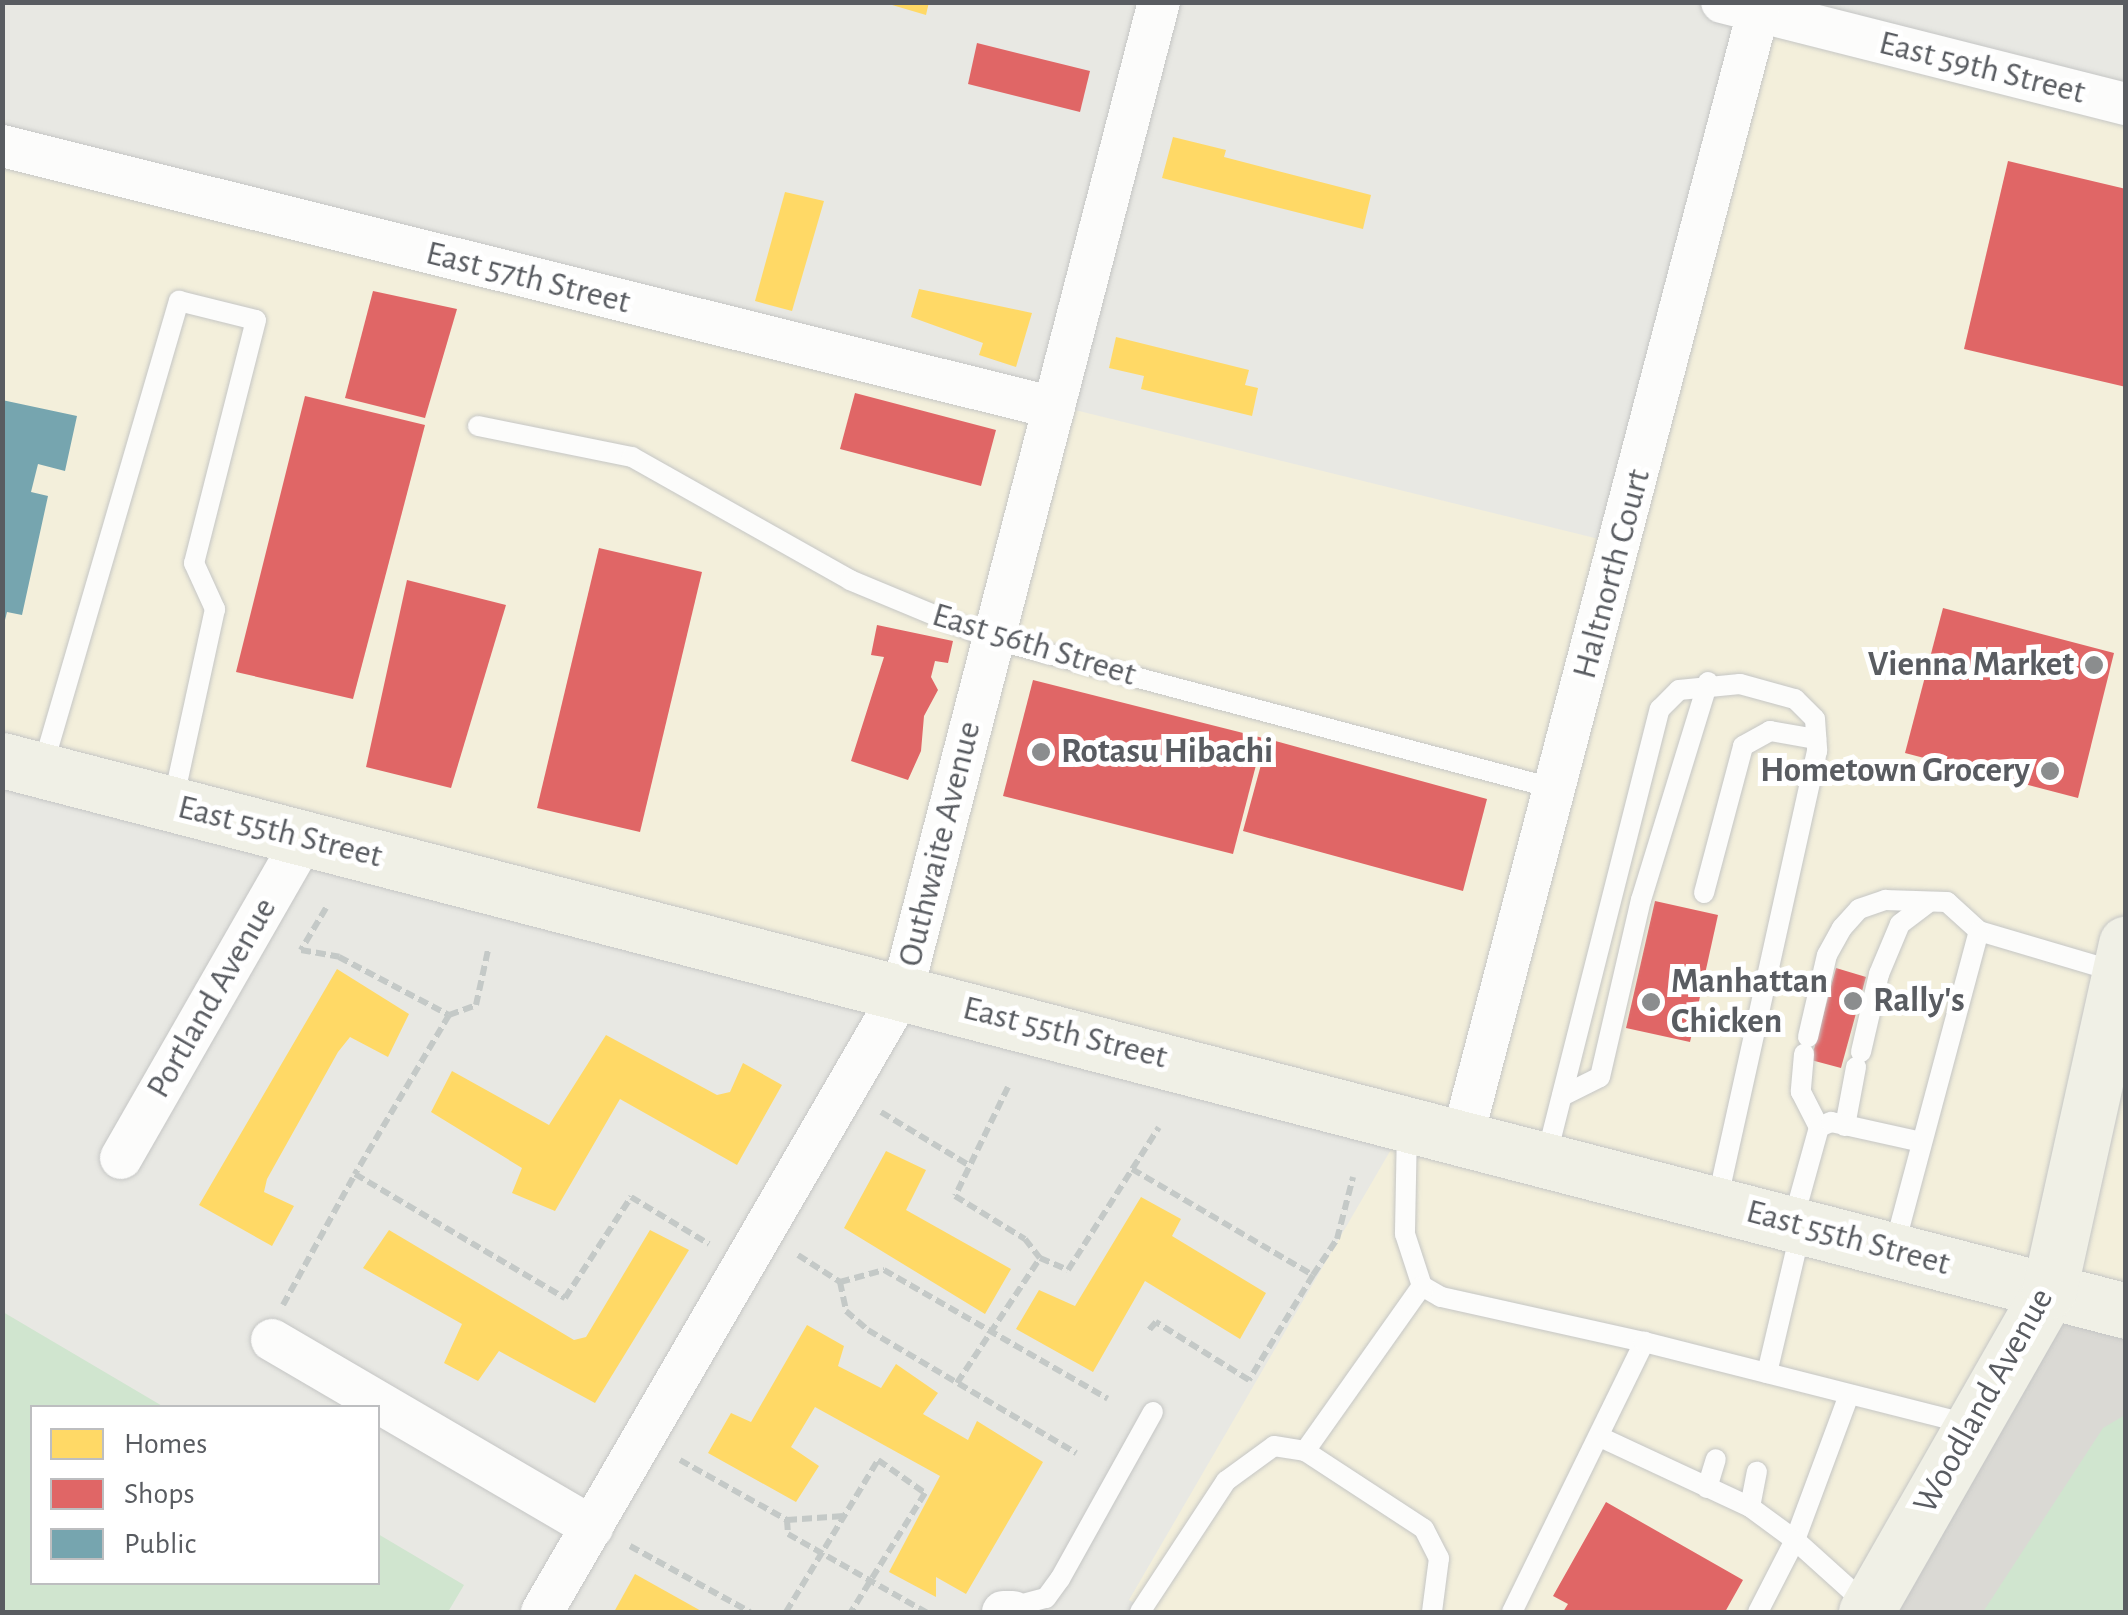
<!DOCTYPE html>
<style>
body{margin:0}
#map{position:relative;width:2128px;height:1615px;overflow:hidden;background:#e8e8e3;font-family:"Alegreya Sans",sans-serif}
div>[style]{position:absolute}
.commercial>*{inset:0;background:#f3efdb}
.industrial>*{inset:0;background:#dad9d4}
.green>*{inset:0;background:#d0e5cf}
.homes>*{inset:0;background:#ffd966}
.shops>*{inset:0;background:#e06666}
.public>*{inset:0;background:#76a5af}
.path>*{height:6px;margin-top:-3px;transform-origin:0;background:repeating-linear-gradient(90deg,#c4c9c7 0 10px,transparent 0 15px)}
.roads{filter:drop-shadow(0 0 2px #c5c6c5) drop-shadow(0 0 2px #c5c6c5)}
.service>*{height:20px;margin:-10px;padding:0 10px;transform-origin:10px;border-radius:10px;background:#fcfcfb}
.minor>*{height:42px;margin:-21px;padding:0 21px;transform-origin:21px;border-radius:21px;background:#fcfcfb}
.primary>*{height:55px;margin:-27.5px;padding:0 27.5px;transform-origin:27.5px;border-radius:27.5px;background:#f0f0e6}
.dots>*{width:28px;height:28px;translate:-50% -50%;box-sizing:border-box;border:5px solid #fff;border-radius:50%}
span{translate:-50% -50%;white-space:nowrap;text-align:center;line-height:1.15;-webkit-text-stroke:10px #fff;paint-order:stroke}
.street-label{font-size:35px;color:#595c61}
.poi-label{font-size:35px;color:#595c61;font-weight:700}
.right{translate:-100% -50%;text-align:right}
.left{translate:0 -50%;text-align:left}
.frame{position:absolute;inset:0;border:5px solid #595c61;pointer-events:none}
.legend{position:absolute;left:30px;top:1405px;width:350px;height:180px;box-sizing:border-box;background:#fff;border:2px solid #bdbec0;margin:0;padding:12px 18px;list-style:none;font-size:30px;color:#595c61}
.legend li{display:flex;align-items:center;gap:20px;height:50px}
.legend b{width:50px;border:2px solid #bdbec0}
</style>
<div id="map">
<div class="commercial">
<i style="clip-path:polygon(1758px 12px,2125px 104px,2125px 1311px,1866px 1612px,1150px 1612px,1129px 1600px,1407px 1122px,3px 760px,2px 146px,1619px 544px)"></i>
</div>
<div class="industrial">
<i style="clip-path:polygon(2049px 1291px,2125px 1311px,2125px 1612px,1866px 1612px)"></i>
</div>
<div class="green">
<i style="clip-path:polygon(3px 1312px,164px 1407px,32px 1408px,32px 1582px,378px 1582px,378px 1534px,464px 1585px,448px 1612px,3px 1612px)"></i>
<i style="clip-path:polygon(2125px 1415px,2125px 1612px,1983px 1612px,2103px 1428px)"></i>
</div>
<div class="homes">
<i style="clip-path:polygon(882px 2px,929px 2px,926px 15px)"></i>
<i style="clip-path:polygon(1173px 137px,1226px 150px,1224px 157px,1371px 195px,1363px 229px,1162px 178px)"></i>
<i style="clip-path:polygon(785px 192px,824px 201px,792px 311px,755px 301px)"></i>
<i style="clip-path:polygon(919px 289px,1032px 313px,1016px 367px,979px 355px,983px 343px,911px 317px)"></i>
<i style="clip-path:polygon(1116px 337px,1249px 370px,1245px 385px,1258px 388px,1252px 416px,1141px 389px,1144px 376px,1109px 368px)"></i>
<i style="clip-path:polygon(337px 969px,409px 1014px,388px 1057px,350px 1037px,338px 1052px,267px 1179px,264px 1192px,294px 1206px,272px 1246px,199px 1205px)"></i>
<i style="clip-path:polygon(606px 1035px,717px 1095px,730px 1092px,743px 1063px,782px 1085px,737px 1165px,620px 1099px,555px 1211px,512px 1193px,522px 1168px,431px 1112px,452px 1071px,549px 1125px)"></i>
<i style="clip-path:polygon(886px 1151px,926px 1170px,906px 1210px,1011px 1269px,985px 1314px,844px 1228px)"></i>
<i style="clip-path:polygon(1141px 1197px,1181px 1219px,1172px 1236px,1266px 1293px,1240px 1339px,1145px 1281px,1093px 1372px,1016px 1329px,1039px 1290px,1075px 1306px)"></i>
<i style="clip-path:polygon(389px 1230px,574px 1340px,586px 1337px,650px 1230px,689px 1250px,595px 1403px,499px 1351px,478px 1381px,444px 1363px,462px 1324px,363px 1268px)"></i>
<i style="clip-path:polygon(807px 1325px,844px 1346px,838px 1366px,881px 1388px,896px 1364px,938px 1393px,923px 1414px,968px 1440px,977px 1421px,1043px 1462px,966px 1594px,936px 1577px,936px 1597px,889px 1572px,940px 1476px,815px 1407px,791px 1447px,819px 1466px,796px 1502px,708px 1453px,731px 1413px,751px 1422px)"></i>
<i style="clip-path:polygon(635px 1574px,703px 1612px,614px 1612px)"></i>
</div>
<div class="shops">
<i style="clip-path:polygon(977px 43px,1090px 71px,1080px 112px,968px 84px)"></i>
<i style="clip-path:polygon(2008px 161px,2126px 189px,2126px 387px,1964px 349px)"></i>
<i style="clip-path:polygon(373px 291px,457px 309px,425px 418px,345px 398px)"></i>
<i style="clip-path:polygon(855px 393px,996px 430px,981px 486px,840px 449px)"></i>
<i style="clip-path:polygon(305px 396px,425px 425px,353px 699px,236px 672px)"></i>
<i style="clip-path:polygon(599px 548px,702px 572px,640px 832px,537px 808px)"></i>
<i style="clip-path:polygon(407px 580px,506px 605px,451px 788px,366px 767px)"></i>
<i style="clip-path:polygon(1943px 608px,2114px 653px,2078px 798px,1905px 753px)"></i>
<i style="clip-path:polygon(877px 625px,953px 641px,948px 663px,935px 661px,931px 677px,938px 690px,924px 716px,921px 751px,908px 780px,851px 761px,884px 657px,871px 655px)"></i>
<i style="clip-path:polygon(1033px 680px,1263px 738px,1233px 854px,1003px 796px)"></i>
<i style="clip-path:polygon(1268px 739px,1487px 799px,1463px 891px,1243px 831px)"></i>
<i style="clip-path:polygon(1655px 901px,1718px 915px,1690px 1042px,1626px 1028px)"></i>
<i style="clip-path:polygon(1836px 968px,1866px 977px,1841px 1068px,1811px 1060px)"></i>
<i style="clip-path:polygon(1606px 1502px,1743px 1580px,1725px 1612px,1563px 1612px,1568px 1604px,1553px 1596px)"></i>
</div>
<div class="public">
<i style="clip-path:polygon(2px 400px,77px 416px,65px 471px,38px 464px,31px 492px,48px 496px,22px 615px,7px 612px,4px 624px)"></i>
</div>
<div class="path">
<i style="left:326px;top:908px;width:49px;rotate:120.8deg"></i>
<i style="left:301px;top:950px;width:39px;rotate:10deg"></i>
<i style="left:339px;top:957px;width:124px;rotate:27.8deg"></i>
<i style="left:449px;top:1015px;width:185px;rotate:120.6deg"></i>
<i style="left:449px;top:1015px;width:29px;rotate:-20deg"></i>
<i style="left:476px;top:1005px;width:56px;rotate:-77.7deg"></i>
<i style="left:1008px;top:1087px;width:121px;rotate:115.9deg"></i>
<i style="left:955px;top:1196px;width:82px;rotate:31.6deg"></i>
<i style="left:1025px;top:1239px;width:24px;rotate:52deg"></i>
<i style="left:881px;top:1112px;width:104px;rotate:31.2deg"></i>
<i style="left:1132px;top:1169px;width:210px;rotate:30.4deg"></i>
<i style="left:1313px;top:1275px;width:123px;rotate:121.4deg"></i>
<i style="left:1249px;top:1380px;width:110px;rotate:-148.1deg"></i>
<i style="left:1156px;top:1322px;width:11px;rotate:131deg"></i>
<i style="left:798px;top:1255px;width:50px;rotate:32.7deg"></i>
<i style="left:840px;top:1282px;width:30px;rotate:78deg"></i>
<i style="left:846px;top:1311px;width:29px;rotate:41deg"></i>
<i style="left:868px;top:1330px;width:242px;rotate:30.6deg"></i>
<i style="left:1313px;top:1275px;width:43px;rotate:-56.3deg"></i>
<i style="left:1337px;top:1239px;width:64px;rotate:-75.5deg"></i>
<i style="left:840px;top:1282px;width:46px;rotate:-15.3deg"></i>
<i style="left:884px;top:1270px;width:258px;rotate:29.9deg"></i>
<i style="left:283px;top:1305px;width:149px;rotate:-61.2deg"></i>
<i style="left:355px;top:1174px;width:244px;rotate:30.6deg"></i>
<i style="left:565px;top:1298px;width:121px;rotate:-56.8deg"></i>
<i style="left:631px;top:1197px;width:91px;rotate:31.1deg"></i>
<i style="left:957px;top:1383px;width:150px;rotate:-56.4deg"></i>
<i style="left:1040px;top:1258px;width:30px;rotate:23deg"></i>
<i style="left:1068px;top:1270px;width:169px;rotate:-57.5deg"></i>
<i style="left:680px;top:1460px;width:123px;rotate:29.3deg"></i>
<i style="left:787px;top:1520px;width:14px;rotate:86deg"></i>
<i style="left:788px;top:1534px;width:159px;rotate:29.5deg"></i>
<i style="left:787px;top:1520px;width:57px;rotate:-4deg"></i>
<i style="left:630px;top:1546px;width:137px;rotate:28.8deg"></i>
<i style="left:786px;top:1612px;width:178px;rotate:-58.8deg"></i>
<i style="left:878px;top:1460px;width:57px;rotate:35.1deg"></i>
<i style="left:925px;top:1493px;width:140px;rotate:121.9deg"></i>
</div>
<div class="roads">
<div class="service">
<i style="left:478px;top:426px;width:157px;rotate:11.4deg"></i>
<i style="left:632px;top:457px;width:250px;rotate:29.4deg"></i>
<i style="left:850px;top:580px;width:154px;rotate:22.6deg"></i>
<i style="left:992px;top:639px;width:584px;rotate:14.89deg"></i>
<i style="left:42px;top:769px;width:488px;rotate:-73.7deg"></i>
<i style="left:179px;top:301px;width:79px;rotate:13.9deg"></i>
<i style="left:256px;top:320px;width:251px;rotate:104.3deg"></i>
<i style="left:194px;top:563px;width:51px;rotate:65.5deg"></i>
<i style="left:215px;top:609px;width:198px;rotate:102.3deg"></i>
<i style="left:1704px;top:893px;width:152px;rotate:-75.1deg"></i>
<i style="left:1743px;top:746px;width:31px;rotate:-29deg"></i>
<i style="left:1770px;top:731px;width:47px;rotate:9.9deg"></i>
<i style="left:1808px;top:1037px;width:84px;rotate:-77deg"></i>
<i style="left:1827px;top:955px;width:31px;rotate:-61deg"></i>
<i style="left:1842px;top:928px;width:25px;rotate:-48deg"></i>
<i style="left:1859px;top:909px;width:28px;rotate:-19deg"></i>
<i style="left:1885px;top:900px;width:62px;rotate:1.8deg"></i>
<i style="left:1947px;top:902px;width:43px;rotate:42.2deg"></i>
<i style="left:1979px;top:931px;width:144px;rotate:16.5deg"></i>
<i style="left:1861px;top:1052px;width:80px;rotate:-77deg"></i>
<i style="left:1879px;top:974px;width:54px;rotate:-67.2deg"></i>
<i style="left:1900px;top:924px;width:36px;rotate:-37deg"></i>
<i style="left:1804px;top:1054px;width:38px;rotate:95deg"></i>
<i style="left:1801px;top:1092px;width:39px;rotate:63deg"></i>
<i style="left:1562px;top:1096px;width:42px;rotate:-26.6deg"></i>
<i style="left:1600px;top:1077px;width:182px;rotate:-77deg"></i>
<i style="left:1641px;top:900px;width:228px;rotate:-72.9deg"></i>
<i style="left:1845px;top:1126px;width:60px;rotate:-79.4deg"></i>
<i style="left:1407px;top:1127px;width:107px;rotate:91.1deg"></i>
<i style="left:1405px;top:1234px;width:55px;rotate:71.9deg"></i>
<i style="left:1422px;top:1286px;width:22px;rotate:30deg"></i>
<i style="left:1441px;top:1297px;width:208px;rotate:12.5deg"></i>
<i style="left:1546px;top:1158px;width:463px;rotate:-75.8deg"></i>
<i style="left:1660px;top:709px;width:27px;rotate:-45deg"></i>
<i style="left:1679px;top:690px;width:61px;rotate:-5.6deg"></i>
<i style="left:1740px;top:684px;width:57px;rotate:15.3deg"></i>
<i style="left:1795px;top:699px;width:28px;rotate:45deg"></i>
<i style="left:1815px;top:719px;width:32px;rotate:86deg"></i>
<i style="left:1817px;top:751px;width:461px;rotate:102.5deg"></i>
<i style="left:1793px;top:1221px;width:98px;rotate:-74.5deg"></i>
<i style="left:1819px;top:1127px;width:13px;rotate:-23deg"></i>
<i style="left:1831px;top:1122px;width:92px;rotate:12.5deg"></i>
<i style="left:1894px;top:1248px;width:328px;rotate:-75deg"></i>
<i style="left:1767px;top:1373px;width:148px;rotate:-76.7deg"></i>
<i style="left:1600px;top:1437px;width:166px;rotate:25deg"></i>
<i style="left:1750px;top:1507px;width:56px;rotate:36.3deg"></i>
<i style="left:1795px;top:1540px;width:155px;rotate:-69.6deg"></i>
<i style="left:1305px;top:1451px;width:202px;rotate:-54.7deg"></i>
<i style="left:1707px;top:1488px;width:30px;rotate:-73deg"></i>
<i style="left:1750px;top:1507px;width:36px;rotate:-79deg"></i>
<i style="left:1008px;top:1608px;width:39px;rotate:-15deg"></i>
<i style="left:1046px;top:1598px;width:24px;rotate:-54deg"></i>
<i style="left:1060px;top:1579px;width:191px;rotate:-60.9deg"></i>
<i style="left:1140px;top:1612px;width:157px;rotate:-56.7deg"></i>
<i style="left:1226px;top:1481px;width:59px;rotate:-36.1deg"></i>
<i style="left:1274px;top:1446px;width:31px;rotate:9deg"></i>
<i style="left:1305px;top:1451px;width:142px;rotate:33.2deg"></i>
<i style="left:1424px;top:1529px;width:33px;rotate:63deg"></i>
<i style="left:1439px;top:1558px;width:54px;rotate:97.4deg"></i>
<i style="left:1512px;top:1612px;width:301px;rotate:-63.9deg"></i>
<i style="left:1644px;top:1342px;width:337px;rotate:14.2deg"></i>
<i style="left:1758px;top:1612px;width:81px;rotate:-62.8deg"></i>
<i style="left:1795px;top:1540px;width:96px;rotate:42deg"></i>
</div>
<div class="minor">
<i style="left:1722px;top:2px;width:417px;rotate:14.2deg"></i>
<i style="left:2px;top:146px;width:1084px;rotate:13.98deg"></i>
<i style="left:1463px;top:1135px;width:1161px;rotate:-75.28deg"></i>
<i style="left:121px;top:1158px;width:369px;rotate:-60.2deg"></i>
<i style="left:272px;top:1340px;width:371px;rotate:30.3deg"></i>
<i style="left:542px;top:1612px;width:717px;rotate:-59.86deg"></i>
<i style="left:902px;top:992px;width:1023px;rotate:-75.45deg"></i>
<i style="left:1003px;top:1612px;width:10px"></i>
</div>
<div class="primary">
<i style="left:2px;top:760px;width:2194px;rotate:14.54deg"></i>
<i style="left:1866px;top:1612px;width:369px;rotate:-60.3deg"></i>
<i style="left:2049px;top:1291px;width:356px;rotate:-77.5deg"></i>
</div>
</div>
<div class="dots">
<i style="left:2094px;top:665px;background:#8b8d8e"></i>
<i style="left:1041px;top:752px;background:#8b8d8e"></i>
<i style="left:2050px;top:771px;background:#8b8d8e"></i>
<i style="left:1853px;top:1001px;background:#8b8d8e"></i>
<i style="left:1651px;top:1002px;background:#8b8d8e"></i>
</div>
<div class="street-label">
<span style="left:1982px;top:68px;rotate:14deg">East 59th Street</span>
<span style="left:528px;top:278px;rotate:14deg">East 57th Street</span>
<span style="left:1612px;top:574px;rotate:-75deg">Haltnorth Court</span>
<span style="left:1034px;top:645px;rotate:17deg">East 56th Street</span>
<span style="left:280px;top:832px;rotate:14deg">East 55th Street</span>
<span style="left:940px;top:844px;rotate:-76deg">Outhwaite Avenue</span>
<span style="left:212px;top:998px;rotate:-60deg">Portland Avenue</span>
<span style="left:1065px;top:1033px;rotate:14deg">East 55th Street</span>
<span style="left:1848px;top:1238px;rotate:15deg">East 55th Street</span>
<span style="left:1984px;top:1401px;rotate:-61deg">Woodland Avenue</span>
</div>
<div class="poi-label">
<span class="right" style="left:2074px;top:665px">Vienna Market</span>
<span class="left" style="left:1061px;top:752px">Rotasu Hibachi</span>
<span class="right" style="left:2030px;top:771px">Hometown Grocery</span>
<span class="left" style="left:1671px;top:1002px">Manhattan<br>Chicken</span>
<span class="left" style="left:1873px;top:1001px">Rally's</span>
</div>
<div class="frame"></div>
<ul class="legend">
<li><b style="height:28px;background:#ffd966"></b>Homes</li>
<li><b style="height:28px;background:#e06666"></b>Shops</li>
<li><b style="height:28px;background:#76a5af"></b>Public</li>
</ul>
</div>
